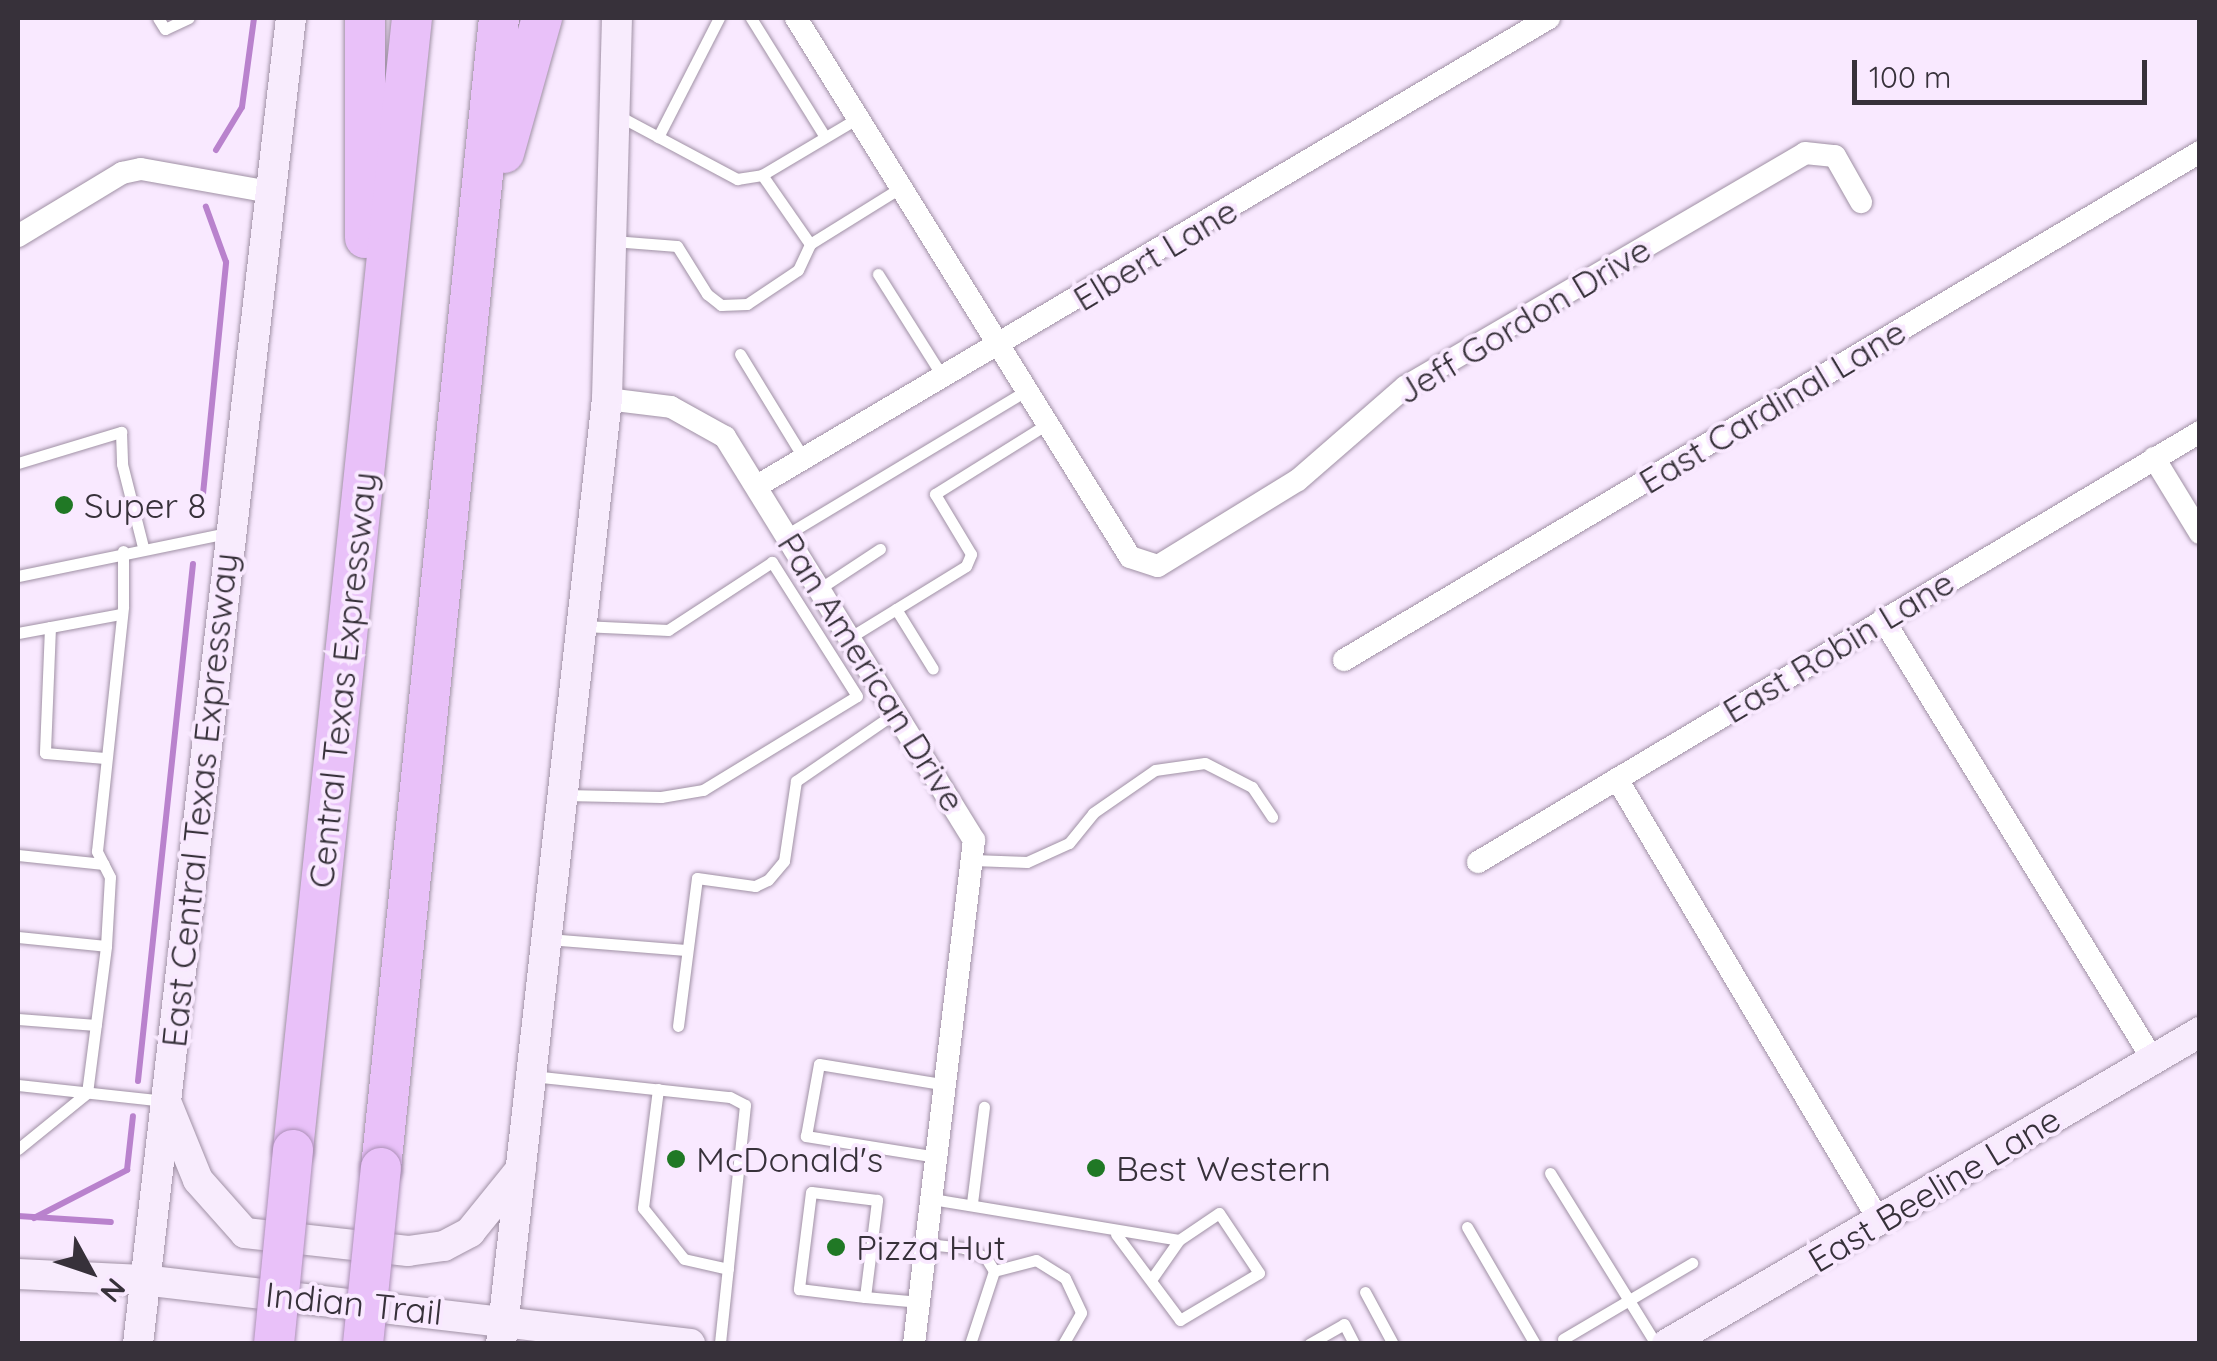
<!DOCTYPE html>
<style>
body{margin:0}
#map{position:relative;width:2217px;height:1361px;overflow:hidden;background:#f9e9ff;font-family:Quicksand,sans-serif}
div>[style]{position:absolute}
.stream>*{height:6px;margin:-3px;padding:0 3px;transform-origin:3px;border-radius:3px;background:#b982cd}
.roads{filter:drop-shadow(0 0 2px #a091a5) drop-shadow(0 0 2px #a091a5)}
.lane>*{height:11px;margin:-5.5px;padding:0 5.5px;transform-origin:5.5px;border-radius:5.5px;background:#fff}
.street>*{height:22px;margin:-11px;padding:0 11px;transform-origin:11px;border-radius:11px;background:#fff}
.secondary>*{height:30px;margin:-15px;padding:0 15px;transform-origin:15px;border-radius:15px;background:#f8ecfd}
.highway>*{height:40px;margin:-20px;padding:0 20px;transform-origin:20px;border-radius:20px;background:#e9c1f9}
.bridges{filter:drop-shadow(0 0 2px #ab8fb6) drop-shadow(0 0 2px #ab8fb6)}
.highway-bridge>*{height:40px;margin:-20px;padding:0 20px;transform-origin:20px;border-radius:20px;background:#e9c1f9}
.dots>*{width:28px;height:28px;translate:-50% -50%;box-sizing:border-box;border:5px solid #f9e9ff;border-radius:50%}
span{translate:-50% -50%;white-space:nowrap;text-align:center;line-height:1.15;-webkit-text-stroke:8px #f9e9ff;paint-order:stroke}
.street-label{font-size:35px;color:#37313a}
.poi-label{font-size:35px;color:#37313a}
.left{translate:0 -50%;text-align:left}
.frame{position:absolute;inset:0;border:20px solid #37313a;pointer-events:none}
.north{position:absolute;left:40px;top:1221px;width:100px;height:100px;-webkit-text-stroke:8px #f9e9ff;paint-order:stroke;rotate:130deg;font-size:28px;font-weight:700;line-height:40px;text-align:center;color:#37313a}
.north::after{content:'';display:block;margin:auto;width:35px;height:45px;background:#37313a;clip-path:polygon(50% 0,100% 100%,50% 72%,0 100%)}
.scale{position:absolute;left:1852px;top:60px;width:295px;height:45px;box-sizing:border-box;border:5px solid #37313a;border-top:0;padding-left:12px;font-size:30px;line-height:35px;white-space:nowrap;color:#37313a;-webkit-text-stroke:8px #f9e9ff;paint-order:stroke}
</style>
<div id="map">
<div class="stream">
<i style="left:216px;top:150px;width:50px;rotate:-58.8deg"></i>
<i style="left:242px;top:107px;width:90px;rotate:-82.3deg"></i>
<i style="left:203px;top:494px;width:233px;rotate:-84.3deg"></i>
<i style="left:226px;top:262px;width:59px;rotate:-110deg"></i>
<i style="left:138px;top:1081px;width:520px;rotate:-83.93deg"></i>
<i style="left:18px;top:1216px;width:93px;rotate:3.7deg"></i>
<i style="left:34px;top:1218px;width:105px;rotate:-27.3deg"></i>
<i style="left:127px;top:1170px;width:54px;rotate:-83.7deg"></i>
</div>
<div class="roads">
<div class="lane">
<i style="left:158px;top:18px;width:13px;rotate:58deg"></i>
<i style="left:165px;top:29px;width:26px;rotate:-25deg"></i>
<i style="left:751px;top:18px;width:140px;rotate:58.1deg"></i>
<i style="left:619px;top:116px;width:134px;rotate:28.1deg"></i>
<i style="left:737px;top:179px;width:25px;rotate:-9deg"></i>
<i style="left:762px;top:175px;width:112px;rotate:-30.7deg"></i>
<i style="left:658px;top:137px;width:134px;rotate:-62.9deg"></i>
<i style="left:762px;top:175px;width:84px;rotate:55.2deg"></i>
<i style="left:613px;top:241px;width:64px;rotate:4.5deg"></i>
<i style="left:677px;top:246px;width:57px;rotate:58deg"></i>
<i style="left:707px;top:294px;width:18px;rotate:38deg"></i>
<i style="left:721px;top:305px;width:26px;rotate:-2deg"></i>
<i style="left:747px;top:304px;width:61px;rotate:-33.7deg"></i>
<i style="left:798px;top:270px;width:29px;rotate:-65deg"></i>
<i style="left:810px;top:244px;width:106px;rotate:-31.9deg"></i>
<i style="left:878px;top:274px;width:124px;rotate:57.8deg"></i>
<i style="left:740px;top:354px;width:123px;rotate:58.6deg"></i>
<i style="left:18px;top:463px;width:108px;rotate:-16.8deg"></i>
<i style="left:121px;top:432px;width:32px;rotate:88deg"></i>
<i style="left:122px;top:464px;width:86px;rotate:75.8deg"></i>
<i style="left:786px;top:535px;width:280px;rotate:-31deg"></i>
<i style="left:18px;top:576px;width:214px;rotate:-11.6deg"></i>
<i style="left:819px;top:589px;width:73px;rotate:-33.3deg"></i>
<i style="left:896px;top:609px;width:70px;rotate:58.3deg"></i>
<i style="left:50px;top:627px;width:126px;rotate:92.3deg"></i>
<i style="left:45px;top:753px;width:60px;rotate:4.8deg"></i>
<i style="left:18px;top:633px;width:105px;rotate:-10.5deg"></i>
<i style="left:849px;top:638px;width:137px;rotate:-31.6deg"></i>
<i style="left:966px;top:566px;width:13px;rotate:-67deg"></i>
<i style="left:971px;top:554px;width:70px;rotate:-121deg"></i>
<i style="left:935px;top:494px;width:132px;rotate:-32deg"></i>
<i style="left:564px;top:795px;width:97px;rotate:1.2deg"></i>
<i style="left:661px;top:797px;width:43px;rotate:-9.5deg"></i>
<i style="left:703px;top:790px;width:180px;rotate:-31.4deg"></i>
<i style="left:857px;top:696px;width:159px;rotate:-122.4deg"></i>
<i style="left:772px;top:562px;width:124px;rotate:146.8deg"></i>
<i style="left:668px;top:630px;width:86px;rotate:-177.3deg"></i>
<i style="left:18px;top:855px;width:86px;rotate:6deg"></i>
<i style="left:973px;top:860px;width:54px;rotate:2.1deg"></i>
<i style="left:1027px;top:862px;width:46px;rotate:-24.3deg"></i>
<i style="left:1069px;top:843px;width:38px;rotate:-51deg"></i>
<i style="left:1093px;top:813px;width:75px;rotate:-34.7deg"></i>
<i style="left:1155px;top:770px;width:50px;rotate:-8deg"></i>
<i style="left:1205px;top:763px;width:53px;rotate:27.1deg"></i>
<i style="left:1252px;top:787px;width:36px;rotate:56deg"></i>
<i style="left:18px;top:937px;width:88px;rotate:5.8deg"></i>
<i style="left:547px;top:939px;width:140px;rotate:4.5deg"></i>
<i style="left:18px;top:1019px;width:78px;rotate:4.4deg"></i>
<i style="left:678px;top:1026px;width:149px;rotate:-82.7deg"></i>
<i style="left:697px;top:878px;width:59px;rotate:7.9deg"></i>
<i style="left:755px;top:886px;width:14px;rotate:-25deg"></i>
<i style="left:768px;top:880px;width:25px;rotate:-50deg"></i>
<i style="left:784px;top:861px;width:81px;rotate:-81.5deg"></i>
<i style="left:796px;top:781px;width:120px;rotate:-34.5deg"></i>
<i style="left:532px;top:1076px;width:199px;rotate:6.1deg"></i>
<i style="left:730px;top:1097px;width:17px;rotate:28deg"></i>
<i style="left:745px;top:1105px;width:240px;rotate:96deg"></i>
<i style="left:18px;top:1085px;width:148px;rotate:6.2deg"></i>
<i style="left:658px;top:1089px;width:120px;rotate:97.2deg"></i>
<i style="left:643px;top:1208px;width:65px;rotate:51.2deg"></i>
<i style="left:684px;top:1259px;width:45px;rotate:12.8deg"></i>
<i style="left:18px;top:1149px;width:89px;rotate:-39.1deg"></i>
<i style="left:87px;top:1093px;width:148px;rotate:-82.6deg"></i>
<i style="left:106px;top:946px;width:69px;rotate:-86.7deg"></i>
<i style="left:110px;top:877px;width:29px;rotate:-117deg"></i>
<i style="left:97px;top:851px;width:246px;rotate:-83.9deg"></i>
<i style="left:123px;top:606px;width:55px;rotate:-90deg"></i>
<i style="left:937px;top:1157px;width:133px;rotate:-170.9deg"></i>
<i style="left:806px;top:1136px;width:73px;rotate:-79.8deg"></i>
<i style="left:819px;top:1064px;width:130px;rotate:9.3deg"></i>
<i style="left:1550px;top:1173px;width:201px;rotate:58.2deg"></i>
<i style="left:932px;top:1199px;width:250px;rotate:9.4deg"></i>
<i style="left:1179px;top:1240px;width:48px;rotate:-34deg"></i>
<i style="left:1219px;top:1213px;width:72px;rotate:56.3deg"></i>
<i style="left:1259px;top:1273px;width:92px;rotate:149.3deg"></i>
<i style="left:1180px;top:1320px;width:107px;rotate:-126.7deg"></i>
<i style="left:972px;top:1203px;width:97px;rotate:-82.9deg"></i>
<i style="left:1467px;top:1227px;width:135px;rotate:59.8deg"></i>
<i style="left:927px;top:1244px;width:37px;rotate:6deg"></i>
<i style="left:964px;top:1248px;width:24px;rotate:24deg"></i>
<i style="left:986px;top:1258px;width:15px;rotate:58deg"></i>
<i style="left:994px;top:1271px;width:77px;rotate:108.2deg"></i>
<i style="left:994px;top:1271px;width:43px;rotate:-14.7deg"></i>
<i style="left:1036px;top:1260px;width:34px;rotate:32deg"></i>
<i style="left:1065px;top:1278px;width:38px;rotate:65deg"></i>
<i style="left:1081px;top:1313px;width:36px;rotate:120deg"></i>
<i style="left:1153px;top:1277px;width:45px;rotate:-54.9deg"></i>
<i style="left:1365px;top:1292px;width:59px;rotate:61.7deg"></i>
<i style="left:865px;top:1297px;width:98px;rotate:-82.9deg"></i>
<i style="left:877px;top:1200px;width:66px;rotate:-173.1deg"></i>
<i style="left:811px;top:1192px;width:98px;rotate:97.1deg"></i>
<i style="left:799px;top:1289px;width:66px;rotate:6.9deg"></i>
<i style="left:865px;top:1297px;width:55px;rotate:5.2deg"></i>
<i style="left:1563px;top:1339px;width:150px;rotate:-30.5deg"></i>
<i style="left:1309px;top:1344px;width:40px;rotate:-29.7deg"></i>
<i style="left:1344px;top:1324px;width:22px;rotate:63deg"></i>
</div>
<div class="street">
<i style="left:796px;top:18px;width:634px;rotate:58.21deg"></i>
<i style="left:1130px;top:557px;width:29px;rotate:18deg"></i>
<i style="left:1158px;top:566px;width:164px;rotate:-31.6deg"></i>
<i style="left:1298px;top:480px;width:142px;rotate:-41deg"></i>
<i style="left:1405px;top:387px;width:463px;rotate:-30.3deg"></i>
<i style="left:1805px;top:153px;width:30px;rotate:6deg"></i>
<i style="left:1835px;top:156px;width:53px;rotate:60.5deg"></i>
<i style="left:18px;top:236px;width:122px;rotate:-31.2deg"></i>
<i style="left:122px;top:173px;width:19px;rotate:-12deg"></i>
<i style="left:141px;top:169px;width:131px;rotate:10.1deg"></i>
<i style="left:607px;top:399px;width:64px;rotate:7.1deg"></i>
<i style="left:671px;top:407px;width:62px;rotate:29.1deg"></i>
<i style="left:725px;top:437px;width:474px;rotate:58.3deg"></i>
<i style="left:974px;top:840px;width:508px;rotate:96.79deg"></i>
<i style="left:2154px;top:458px;width:88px;rotate:58.5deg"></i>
<i style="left:757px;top:486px;width:920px;rotate:-30.58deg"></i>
<i style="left:1883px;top:619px;width:517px;rotate:58.52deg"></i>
<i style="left:1344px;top:660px;width:995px;rotate:-30.69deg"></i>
<i style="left:1617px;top:779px;width:515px;rotate:59.3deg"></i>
<i style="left:1478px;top:862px;width:840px;rotate:-30.78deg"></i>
</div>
<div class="secondary">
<i style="left:167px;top:1104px;width:82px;rotate:67.8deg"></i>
<i style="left:198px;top:1180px;width:71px;rotate:48.4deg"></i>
<i style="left:245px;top:1233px;width:164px;rotate:6.3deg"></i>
<i style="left:408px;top:1251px;width:36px;rotate:-8deg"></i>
<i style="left:444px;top:1246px;width:30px;rotate:-28deg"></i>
<i style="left:470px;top:1232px;width:81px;rotate:-51deg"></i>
<i style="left:18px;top:1274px;width:125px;rotate:2.7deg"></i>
<i style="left:143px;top:1280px;width:551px;rotate:6.67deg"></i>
<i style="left:138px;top:1344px;width:1335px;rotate:-83.42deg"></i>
<i style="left:501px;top:1344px;width:951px;rotate:-83.6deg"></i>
<i style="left:607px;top:399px;width:381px;rotate:-88.5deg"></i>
<i style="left:1667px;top:1344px;width:618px;rotate:-30.34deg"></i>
</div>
<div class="highway">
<i style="left:365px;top:18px;width:220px;rotate:90deg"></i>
<i style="left:504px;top:153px;width:140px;rotate:-74.3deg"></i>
<i style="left:293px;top:1150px;width:1138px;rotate:-84deg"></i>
<i style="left:381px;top:1168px;width:1156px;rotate:-84.14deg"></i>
</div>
</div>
<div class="bridges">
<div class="highway-bridge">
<i style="left:274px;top:1344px;width:195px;rotate:-84.4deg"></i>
<i style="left:363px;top:1344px;width:177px;rotate:-84.2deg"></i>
</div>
</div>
<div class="dots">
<i style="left:64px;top:505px;background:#207825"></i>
<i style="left:676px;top:1159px;background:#207825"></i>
<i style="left:1096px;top:1168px;background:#207825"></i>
<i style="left:836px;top:1247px;background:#207825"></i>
</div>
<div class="street-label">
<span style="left:1155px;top:254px;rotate:-31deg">Elbert Lane</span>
<span style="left:1523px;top:320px;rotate:-31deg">Jeff Gordon Drive</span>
<span style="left:1772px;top:406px;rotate:-31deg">East Cardinal Lane</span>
<span style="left:1838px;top:646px;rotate:-31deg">East Robin Lane</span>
<span style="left:872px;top:672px;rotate:58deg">Pan American Drive</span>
<span style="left:342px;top:680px;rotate:-84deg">Central Texas Expressway</span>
<span style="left:199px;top:800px;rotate:-84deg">East Central Texas Expressway</span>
<span style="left:1934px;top:1189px;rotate:-31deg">East Beeline Lane</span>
<span style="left:354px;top:1303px;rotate:6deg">Indian Trail</span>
</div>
<div class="poi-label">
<span class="left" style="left:84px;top:505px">Super 8</span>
<span class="left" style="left:696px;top:1159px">McDonald's</span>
<span class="left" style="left:1116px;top:1168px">Best Western</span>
<span class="left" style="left:856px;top:1247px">Pizza Hut</span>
</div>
<div class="frame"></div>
<div class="north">N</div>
<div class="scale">100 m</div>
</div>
